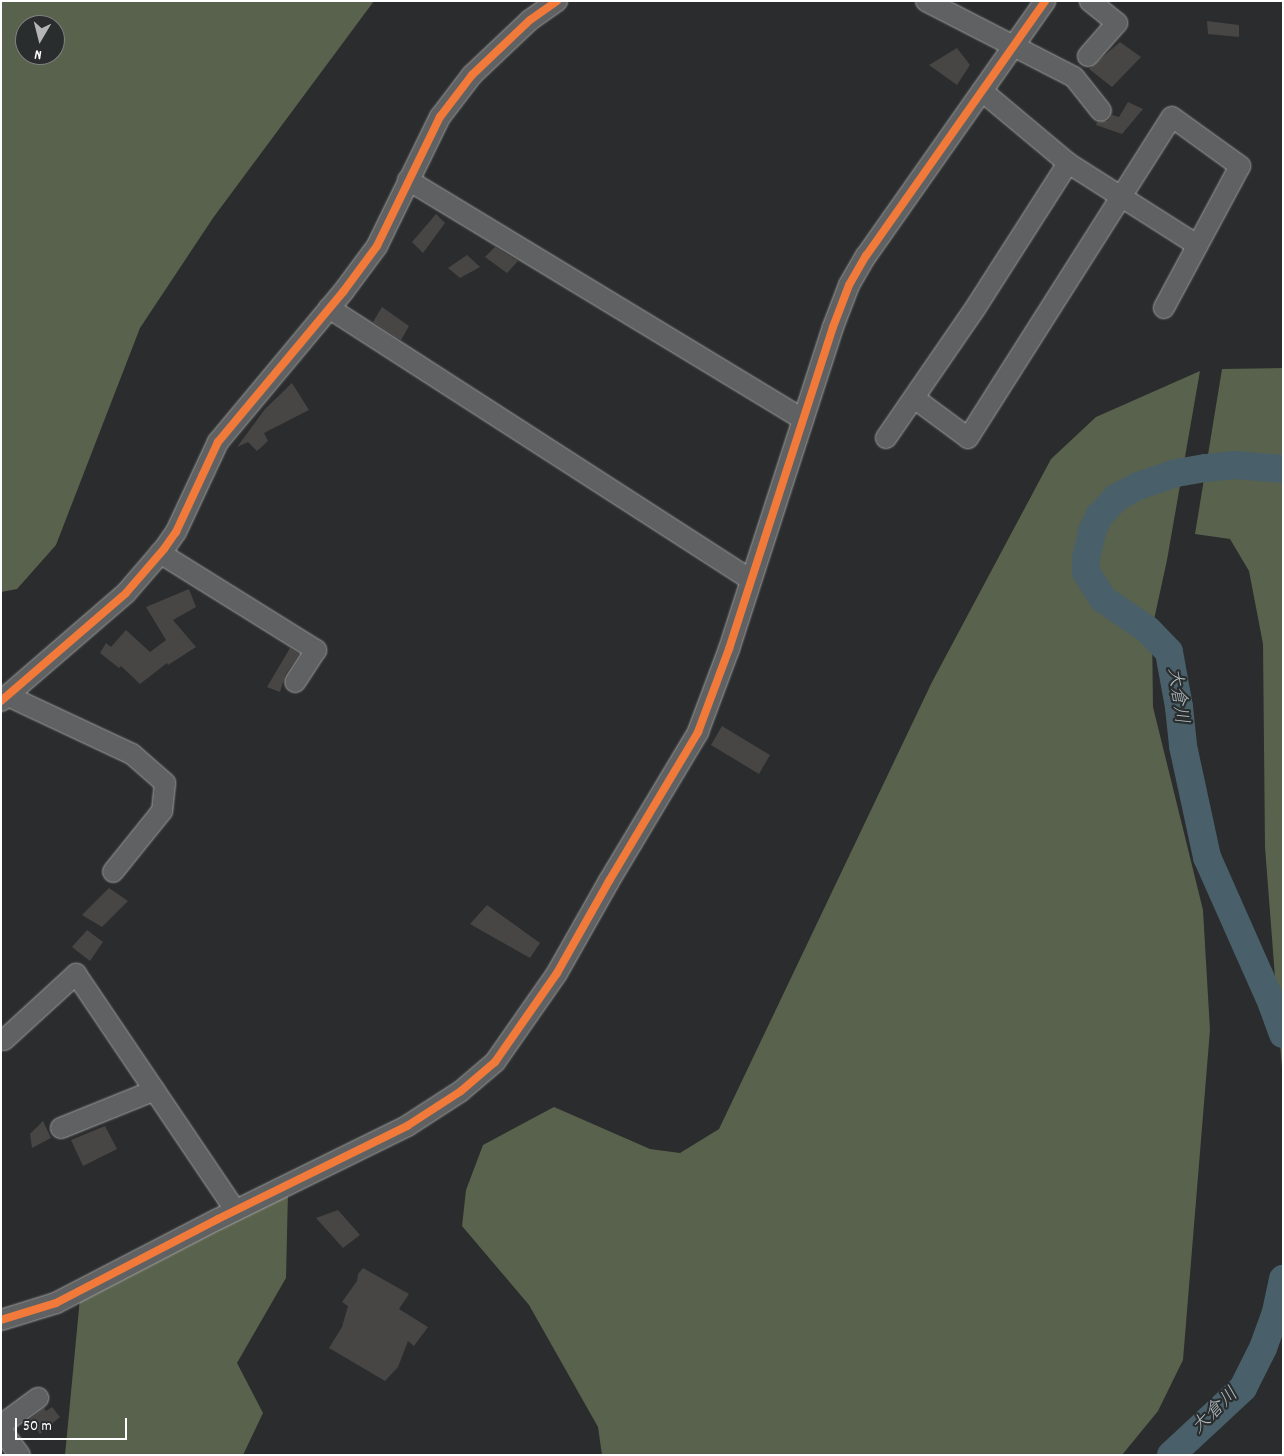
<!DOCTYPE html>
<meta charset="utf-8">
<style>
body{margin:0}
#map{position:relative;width:1284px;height:1456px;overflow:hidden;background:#2b2c2d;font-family:Dekko,"Klee One",sans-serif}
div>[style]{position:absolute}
.green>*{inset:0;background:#59624c}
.river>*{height:28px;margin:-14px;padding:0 14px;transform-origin:14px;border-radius:14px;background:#49606a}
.building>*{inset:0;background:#484644}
.roads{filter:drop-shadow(0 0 1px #a0a0a0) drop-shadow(0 0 1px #a0a0a0)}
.minor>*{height:20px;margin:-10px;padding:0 10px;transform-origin:10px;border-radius:10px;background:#606162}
.cycleway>*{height:8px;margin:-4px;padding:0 4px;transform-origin:4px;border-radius:4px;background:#f17a3a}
span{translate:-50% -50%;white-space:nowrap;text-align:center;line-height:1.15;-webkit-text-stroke:4.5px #2a2d2e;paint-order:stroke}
.water-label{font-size:19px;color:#aebabf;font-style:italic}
.frame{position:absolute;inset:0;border:2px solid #fff;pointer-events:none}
.north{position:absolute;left:15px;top:15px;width:50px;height:50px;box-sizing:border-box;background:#2a2d2e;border:1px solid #7f8182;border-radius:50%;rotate:188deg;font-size:14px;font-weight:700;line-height:20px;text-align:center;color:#fff}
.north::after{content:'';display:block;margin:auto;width:18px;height:22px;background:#b5b5b6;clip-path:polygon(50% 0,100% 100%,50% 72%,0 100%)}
.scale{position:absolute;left:15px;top:1418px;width:112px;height:22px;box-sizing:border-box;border:2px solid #fff;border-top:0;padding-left:6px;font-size:15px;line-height:18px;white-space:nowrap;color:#fff;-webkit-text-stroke:4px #2a2d2e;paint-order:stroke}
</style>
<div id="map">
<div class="green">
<i style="clip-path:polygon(evenodd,1px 1px,374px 1px,213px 218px,140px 328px,56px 545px,17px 589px,1px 592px,1px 1px,25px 25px,55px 25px,55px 55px,25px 55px,25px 25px)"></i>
<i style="clip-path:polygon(1283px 368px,1283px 1082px,1265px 847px,1263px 644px,1249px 571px,1230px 539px,1195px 534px,1222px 369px)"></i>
<i style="clip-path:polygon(1200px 371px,1167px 560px,1152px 629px,1153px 707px,1203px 910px,1210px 1030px,1183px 1360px,1158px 1411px,1122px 1455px,602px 1455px,598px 1427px,529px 1305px,462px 1226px,466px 1190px,483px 1145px,554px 1107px,650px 1149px,680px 1153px,719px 1129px,932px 682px,1051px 459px,1096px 417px)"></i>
<i style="clip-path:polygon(288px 1192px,286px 1278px,237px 1363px,263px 1413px,243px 1455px,65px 1455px,80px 1298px)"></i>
</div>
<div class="river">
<i style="left:1283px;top:469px;width:48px;rotate:-175.2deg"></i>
<i style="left:1235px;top:465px;width:30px;rotate:174deg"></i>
<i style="left:1205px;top:468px;width:29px;rotate:170deg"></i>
<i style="left:1176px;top:473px;width:40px;rotate:161.1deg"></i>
<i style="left:1138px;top:486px;width:24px;rotate:152deg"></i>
<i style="left:1117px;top:497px;width:26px;rotate:133deg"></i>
<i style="left:1099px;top:516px;width:17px;rotate:114deg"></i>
<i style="left:1092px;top:532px;width:28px;rotate:103deg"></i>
<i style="left:1086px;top:559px;width:13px;rotate:90deg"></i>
<i style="left:1086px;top:572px;width:32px;rotate:58deg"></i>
<i style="left:1103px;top:599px;width:55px;rotate:34.6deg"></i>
<i style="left:1148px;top:630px;width:30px;rotate:46deg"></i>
<i style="left:1169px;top:652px;width:56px;rotate:79.7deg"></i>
<i style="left:1179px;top:707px;width:39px;rotate:84deg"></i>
<i style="left:1183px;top:746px;width:114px;rotate:77.8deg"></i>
<i style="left:1207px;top:857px;width:161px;rotate:66.1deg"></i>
<i style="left:1272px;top:1004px;width:32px;rotate:70deg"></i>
<i style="left:1171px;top:1455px;width:98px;rotate:-42.9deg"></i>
<i style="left:1243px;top:1388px;width:45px;rotate:-63.4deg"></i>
<i style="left:1263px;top:1348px;width:38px;rotate:-70deg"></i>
<i style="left:1276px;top:1312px;width:34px;rotate:-78deg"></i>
</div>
<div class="building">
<i style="clip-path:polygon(1207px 21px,1239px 25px,1239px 37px,1208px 34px)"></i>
<i style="clip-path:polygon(1120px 42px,1141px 57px,1112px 87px,1089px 69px)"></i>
<i style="clip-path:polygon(957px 48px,970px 65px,957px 85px,929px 65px)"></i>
<i style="clip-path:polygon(1128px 102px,1143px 109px,1122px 134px,1096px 125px,1097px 122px,1108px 121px,1112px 115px,1119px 117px)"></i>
<i style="clip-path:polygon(436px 214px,445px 223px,423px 253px,412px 242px)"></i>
<i style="clip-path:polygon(495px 247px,518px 261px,507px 273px,485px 257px)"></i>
<i style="clip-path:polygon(467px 255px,480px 267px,460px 278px,448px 268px)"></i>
<i style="clip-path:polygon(382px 307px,409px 326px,401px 340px,373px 322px)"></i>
<i style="clip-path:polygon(292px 383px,309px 410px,264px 433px,268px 441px,257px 451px,248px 442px,237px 447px,265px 409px)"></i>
<i style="clip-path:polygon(189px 589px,196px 607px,173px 620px,196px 647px,168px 665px,167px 663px,140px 684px,121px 666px,119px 668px,100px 653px,106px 643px,111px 647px,126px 630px,150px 652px,166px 640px,146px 607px)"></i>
<i style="clip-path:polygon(290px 648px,299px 654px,285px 675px,280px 692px,267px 687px)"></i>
<i style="clip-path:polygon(722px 726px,770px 755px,759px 774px,711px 745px)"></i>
<i style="clip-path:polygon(109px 888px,128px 901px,102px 927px,82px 915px)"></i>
<i style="clip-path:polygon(487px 905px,540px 943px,530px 958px,470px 924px)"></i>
<i style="clip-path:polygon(87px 930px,103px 942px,90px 961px,72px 947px)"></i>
<i style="clip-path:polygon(43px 1121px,51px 1138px,32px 1148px,30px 1134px)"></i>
<i style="clip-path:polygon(105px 1126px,117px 1149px,83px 1166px,71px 1140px)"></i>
<i style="clip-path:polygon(338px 1210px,360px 1235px,343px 1248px,316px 1218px)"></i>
<i style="clip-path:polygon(363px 1268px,409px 1294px,399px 1309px,428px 1327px,414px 1346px,408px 1341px,398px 1367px,385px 1381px,329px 1348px,342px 1327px,348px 1306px,342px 1302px,357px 1281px,358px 1274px)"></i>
<i style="clip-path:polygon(52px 1407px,60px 1417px,40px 1434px,29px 1420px,44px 1408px,46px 1411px)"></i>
</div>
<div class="roads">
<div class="minor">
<i style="left:926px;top:1px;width:166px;rotate:27.2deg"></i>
<i style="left:1074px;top:77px;width:43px;rotate:51.5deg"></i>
<i style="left:1088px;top:56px;width:44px;rotate:-48.7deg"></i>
<i style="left:1117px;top:23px;width:35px;rotate:-141deg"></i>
<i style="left:982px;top:91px;width:112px;rotate:39.9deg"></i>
<i style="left:1068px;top:163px;width:153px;rotate:32.4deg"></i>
<i style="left:408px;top:180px;width:462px;rotate:31.2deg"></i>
<i style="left:329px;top:308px;width:502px;rotate:32.8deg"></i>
<i style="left:914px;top:398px;width:67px;rotate:36.5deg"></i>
<i style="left:968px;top:438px;width:380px;rotate:-57.6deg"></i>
<i style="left:1172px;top:117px;width:84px;rotate:35.8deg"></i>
<i style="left:1240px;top:166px;width:161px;rotate:118.2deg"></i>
<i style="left:886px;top:438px;width:159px;rotate:-55.5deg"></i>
<i style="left:976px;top:307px;width:171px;rotate:-57.4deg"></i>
<i style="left:160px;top:553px;width:184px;rotate:31.9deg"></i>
<i style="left:316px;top:650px;width:38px;rotate:123deg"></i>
<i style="left:8px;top:696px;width:137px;rotate:25.1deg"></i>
<i style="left:132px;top:754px;width:44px;rotate:41.3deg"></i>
<i style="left:165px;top:783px;width:28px;rotate:96deg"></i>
<i style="left:162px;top:811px;width:78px;rotate:128.8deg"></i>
<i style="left:1px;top:701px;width:165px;rotate:-40.8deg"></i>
<i style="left:126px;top:593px;width:58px;rotate:-49.2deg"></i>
<i style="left:164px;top:549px;width:21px;rotate:-55deg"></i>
<i style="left:176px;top:532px;width:99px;rotate:-65deg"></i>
<i style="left:218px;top:442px;width:195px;rotate:-50.2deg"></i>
<i style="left:343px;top:292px;width:57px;rotate:-53.5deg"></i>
<i style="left:377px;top:246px;width:144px;rotate:-64deg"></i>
<i style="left:440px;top:117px;width:53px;rotate:-52.7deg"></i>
<i style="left:472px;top:75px;width:80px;rotate:-43.5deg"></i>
<i style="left:530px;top:20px;width:33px;rotate:-35deg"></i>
<i style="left:4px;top:1040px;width:98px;rotate:-42.5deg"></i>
<i style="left:76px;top:974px;width:285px;rotate:56deg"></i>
<i style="left:61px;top:1128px;width:101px;rotate:-22deg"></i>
<i style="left:1px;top:1320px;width:58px;rotate:-17.2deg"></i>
<i style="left:56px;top:1303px;width:182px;rotate:-27.4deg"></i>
<i style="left:218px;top:1219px;width:211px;rotate:-26.2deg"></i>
<i style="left:407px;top:1126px;width:64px;rotate:-32.9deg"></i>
<i style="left:461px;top:1091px;width:45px;rotate:-40.5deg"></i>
<i style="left:495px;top:1062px;width:108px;rotate:-55.1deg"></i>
<i style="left:557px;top:973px;width:106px;rotate:-60.5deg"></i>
<i style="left:609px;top:881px;width:174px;rotate:-59.1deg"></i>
<i style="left:698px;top:732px;width:89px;rotate:-69.5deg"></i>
<i style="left:729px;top:649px;width:338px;rotate:-72.1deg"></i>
<i style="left:833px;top:327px;width:45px;rotate:-69.1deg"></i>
<i style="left:849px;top:285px;width:34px;rotate:-60deg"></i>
<i style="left:866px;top:256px;width:312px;rotate:-54.9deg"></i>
<i style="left:1px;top:1425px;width:46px;rotate:-36.1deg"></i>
<i style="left:1px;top:1430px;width:31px;rotate:53deg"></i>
</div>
</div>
<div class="cycleway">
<i style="left:1px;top:701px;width:165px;rotate:-40.8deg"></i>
<i style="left:126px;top:593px;width:58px;rotate:-49.2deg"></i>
<i style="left:164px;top:549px;width:21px;rotate:-55deg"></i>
<i style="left:176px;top:532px;width:99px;rotate:-65deg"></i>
<i style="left:218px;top:442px;width:195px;rotate:-50.2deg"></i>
<i style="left:343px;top:292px;width:57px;rotate:-53.5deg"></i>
<i style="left:377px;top:246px;width:144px;rotate:-64deg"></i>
<i style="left:440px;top:117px;width:53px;rotate:-52.7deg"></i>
<i style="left:472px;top:75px;width:80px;rotate:-43.5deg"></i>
<i style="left:530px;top:20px;width:33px;rotate:-35deg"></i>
<i style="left:1px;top:1320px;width:58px;rotate:-17.2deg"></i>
<i style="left:56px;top:1303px;width:182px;rotate:-27.4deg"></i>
<i style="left:218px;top:1219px;width:211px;rotate:-26.2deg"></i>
<i style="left:407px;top:1126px;width:64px;rotate:-32.9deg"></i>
<i style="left:461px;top:1091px;width:45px;rotate:-40.5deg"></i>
<i style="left:495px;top:1062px;width:108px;rotate:-55.1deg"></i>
<i style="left:557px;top:973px;width:106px;rotate:-60.5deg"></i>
<i style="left:609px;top:881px;width:174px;rotate:-59.1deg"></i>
<i style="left:698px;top:732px;width:89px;rotate:-69.5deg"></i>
<i style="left:729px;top:649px;width:338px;rotate:-72.1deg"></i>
<i style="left:833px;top:327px;width:45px;rotate:-69.1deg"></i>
<i style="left:849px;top:285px;width:34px;rotate:-60deg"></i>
<i style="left:866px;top:256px;width:312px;rotate:-54.9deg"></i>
</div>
<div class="water-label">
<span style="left:1176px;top:696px;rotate:82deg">大倉川</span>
<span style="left:1216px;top:1412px;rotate:-44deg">大倉川</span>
</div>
<div class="frame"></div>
<div class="north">N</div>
<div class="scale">50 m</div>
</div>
